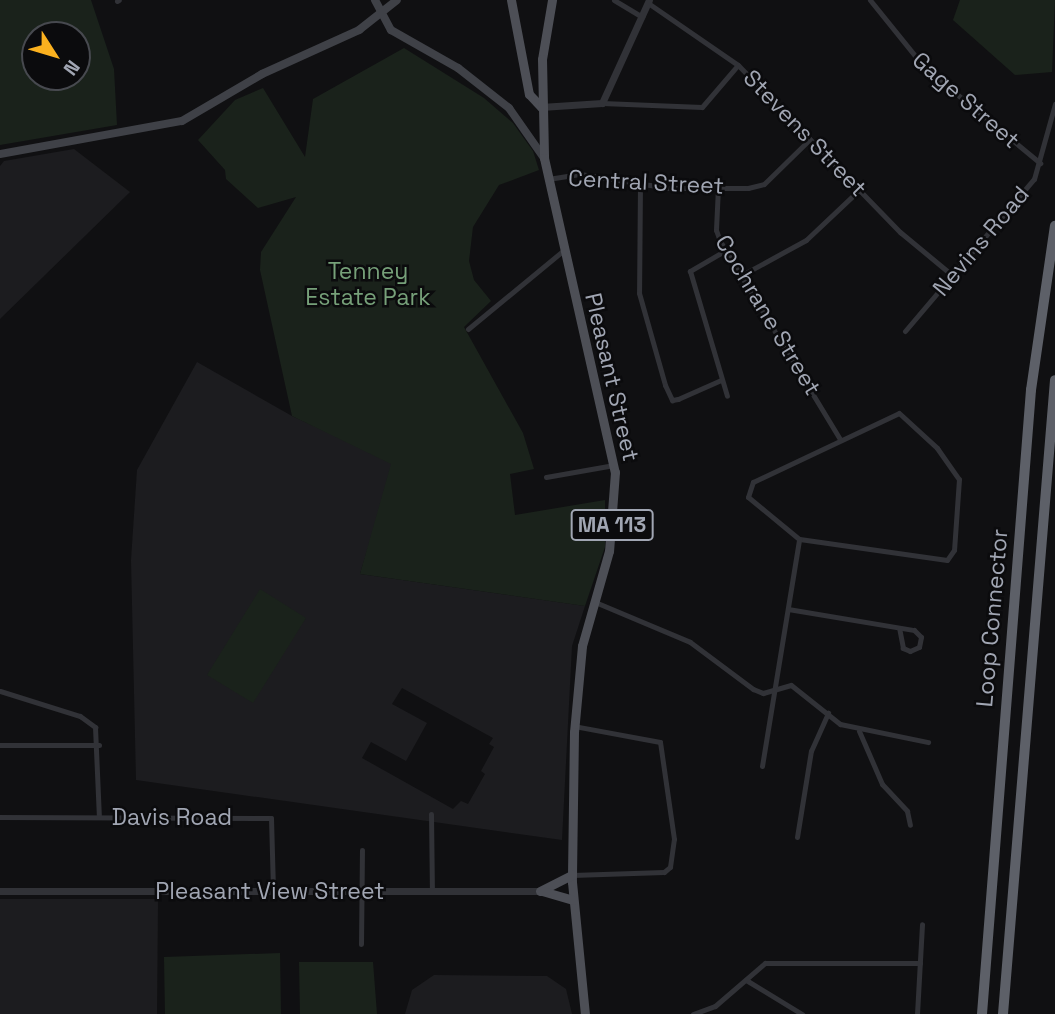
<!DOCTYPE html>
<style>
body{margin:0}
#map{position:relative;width:1055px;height:1014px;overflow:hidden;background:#101012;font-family:"Space Grotesk",sans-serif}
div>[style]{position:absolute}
.built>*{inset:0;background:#1c1c1f}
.green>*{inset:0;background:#1a221b}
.minor>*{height:5px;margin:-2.5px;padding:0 2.5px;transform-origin:2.5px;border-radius:2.5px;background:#313237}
.tertiary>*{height:7px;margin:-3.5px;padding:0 3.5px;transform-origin:3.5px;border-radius:3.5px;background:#313237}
.secondary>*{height:8px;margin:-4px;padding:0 4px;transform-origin:4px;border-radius:4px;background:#3f4147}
.primary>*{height:9px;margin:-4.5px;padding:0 4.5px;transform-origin:4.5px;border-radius:4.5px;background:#4d4f56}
.motorway>*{height:10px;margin:-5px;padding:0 5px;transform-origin:5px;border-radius:5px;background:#5d6068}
span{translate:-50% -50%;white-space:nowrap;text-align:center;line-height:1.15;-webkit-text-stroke:5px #0b0b0d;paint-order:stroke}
.shield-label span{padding:2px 5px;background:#0b0b0d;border:2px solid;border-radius:5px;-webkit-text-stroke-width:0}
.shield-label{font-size:21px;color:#a1a6b3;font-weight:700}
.street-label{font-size:23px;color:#a1a6b3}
.park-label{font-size:23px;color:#76a079}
.north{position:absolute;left:21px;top:21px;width:70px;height:70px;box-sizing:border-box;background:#0b0b0d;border:2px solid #47494f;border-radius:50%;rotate:127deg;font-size:19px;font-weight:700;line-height:28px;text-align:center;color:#a1a6b3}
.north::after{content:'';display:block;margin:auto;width:24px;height:32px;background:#fbb11f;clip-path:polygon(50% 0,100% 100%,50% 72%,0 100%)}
</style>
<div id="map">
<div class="built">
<i style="clip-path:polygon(74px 149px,130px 192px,0 319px,0 166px,4px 161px)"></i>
<i style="clip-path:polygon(evenodd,197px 362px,292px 416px,394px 463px,360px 574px,585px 606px,572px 646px,562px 840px,136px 780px,131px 560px,137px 470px,197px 362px,402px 688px,493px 738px,489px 744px,494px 747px,481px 771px,485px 774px,468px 804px,461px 801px,453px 809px,362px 758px,371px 742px,406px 761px,427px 723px,392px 704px,402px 688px)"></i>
<i style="clip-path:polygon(0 899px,158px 899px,157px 1014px,0 1014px)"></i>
<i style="clip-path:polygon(434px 975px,547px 976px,566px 989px,572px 1014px,405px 1014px,412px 990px)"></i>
</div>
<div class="green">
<i style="clip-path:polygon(evenodd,0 0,91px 0,114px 69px,117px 125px,0 145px,0 0,35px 35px,77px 35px,77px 77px,35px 77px,35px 35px)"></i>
<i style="clip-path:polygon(960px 0,1055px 0,1052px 72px,1015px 75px,953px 20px)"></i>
<i style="clip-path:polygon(404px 48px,484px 98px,513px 123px,533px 151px,539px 170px,499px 185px,473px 227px,469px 261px,474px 280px,491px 301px,464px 327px,523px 433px,534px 469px,510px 474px,515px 515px,605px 500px,605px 547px,585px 606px,360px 574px,391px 464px,292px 416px,260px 270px,261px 252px,296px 197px,258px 208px,226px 179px,225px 170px,198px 140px,235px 100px,263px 88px,305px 157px,313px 99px)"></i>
<i style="clip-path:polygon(260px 589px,306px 618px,253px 703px,207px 675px)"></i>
<i style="clip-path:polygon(280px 953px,281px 1014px,165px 1014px,164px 957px)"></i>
<i style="clip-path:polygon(299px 962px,373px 962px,377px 1014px,300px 1014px)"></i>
</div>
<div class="minor">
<i style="left:614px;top:0;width:33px;rotate:31deg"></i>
<i style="left:870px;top:0;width:86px;rotate:51.1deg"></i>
<i style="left:924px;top:67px;width:151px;rotate:39.6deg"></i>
<i style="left:117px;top:1px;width:2px;rotate:-27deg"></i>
<i style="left:648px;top:3px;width:109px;rotate:34.6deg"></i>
<i style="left:738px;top:65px;width:233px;rotate:45.9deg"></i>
<i style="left:900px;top:232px;width:67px;rotate:39.6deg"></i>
<i style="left:602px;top:103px;width:100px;rotate:2.3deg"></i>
<i style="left:702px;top:107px;width:55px;rotate:-49.4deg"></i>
<i style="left:548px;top:179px;width:32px;rotate:-9deg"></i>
<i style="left:580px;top:174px;width:90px;rotate:8.9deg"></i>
<i style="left:669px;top:188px;width:79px"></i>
<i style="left:748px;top:188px;width:16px;rotate:-14deg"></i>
<i style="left:764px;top:184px;width:64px;rotate:-44.4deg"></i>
<i style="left:640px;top:184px;width:109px;rotate:90.5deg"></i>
<i style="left:639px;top:293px;width:96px;rotate:74.2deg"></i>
<i style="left:665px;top:385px;width:17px;rotate:65deg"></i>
<i style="left:672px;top:400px;width:6px;rotate:-9deg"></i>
<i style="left:678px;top:399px;width:47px;rotate:-23.8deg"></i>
<i style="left:718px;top:187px;width:43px;rotate:92.7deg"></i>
<i style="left:716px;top:230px;width:12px;rotate:70deg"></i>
<i style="left:720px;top:241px;width:232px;rotate:58.8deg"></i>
<i style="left:726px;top:250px;width:42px;rotate:149.7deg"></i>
<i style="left:690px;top:271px;width:130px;rotate:73.5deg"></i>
<i style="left:742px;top:275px;width:73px;rotate:-28.7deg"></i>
<i style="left:806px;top:240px;width:73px;rotate:-43.3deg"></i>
<i style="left:468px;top:329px;width:124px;rotate:-39.5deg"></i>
<i style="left:905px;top:331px;width:199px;rotate:-49.7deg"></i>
<i style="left:1034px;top:179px;width:78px;rotate:-74.4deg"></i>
<i style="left:899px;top:413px;width:52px;rotate:42.6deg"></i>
<i style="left:937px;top:448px;width:38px;rotate:55deg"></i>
<i style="left:959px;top:479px;width:71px;rotate:94deg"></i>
<i style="left:954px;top:550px;width:12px;rotate:125deg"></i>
<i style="left:947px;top:560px;width:149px;rotate:-171.9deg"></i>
<i style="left:799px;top:539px;width:66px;rotate:-140.5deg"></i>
<i style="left:748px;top:497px;width:16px;rotate:-72deg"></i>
<i style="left:753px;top:482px;width:161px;rotate:-25.3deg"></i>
<i style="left:546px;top:477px;width:69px;rotate:-10deg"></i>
<i style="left:595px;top:602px;width:103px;rotate:22.8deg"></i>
<i style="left:690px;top:642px;width:79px;rotate:36.7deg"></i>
<i style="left:753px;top:689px;width:11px;rotate:22deg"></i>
<i style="left:763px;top:693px;width:29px;rotate:-16deg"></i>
<i style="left:791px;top:685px;width:63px;rotate:38.5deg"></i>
<i style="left:840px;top:724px;width:90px;rotate:11.6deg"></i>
<i style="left:788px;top:609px;width:128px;rotate:9.5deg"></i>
<i style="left:914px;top:630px;width:10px;rotate:45deg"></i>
<i style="left:921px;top:637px;width:10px;rotate:101deg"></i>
<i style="left:919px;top:647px;width:10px;rotate:156deg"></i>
<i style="left:910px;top:651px;width:8px;rotate:-157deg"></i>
<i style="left:903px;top:648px;width:20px;rotate:-101deg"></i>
<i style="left:0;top:691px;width:84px;rotate:17.4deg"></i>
<i style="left:80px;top:716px;width:19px;rotate:36deg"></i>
<i style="left:95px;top:727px;width:90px;rotate:87.5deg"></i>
<i style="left:859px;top:731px;width:58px;rotate:66.5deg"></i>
<i style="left:882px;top:784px;width:37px;rotate:47deg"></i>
<i style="left:907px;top:811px;width:14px;rotate:78deg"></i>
<i style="left:0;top:745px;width:99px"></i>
<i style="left:762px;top:766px;width:230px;rotate:-80.7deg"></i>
<i style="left:431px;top:814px;width:77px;rotate:89.3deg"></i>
<i style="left:0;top:817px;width:271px;rotate:0.2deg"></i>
<i style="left:271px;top:818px;width:73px;rotate:88.4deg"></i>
<i style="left:797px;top:837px;width:87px;rotate:-80.8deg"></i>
<i style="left:811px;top:751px;width:42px;rotate:-65.9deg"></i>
<i style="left:572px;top:875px;width:92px;rotate:-1.9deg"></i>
<i style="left:664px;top:872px;width:8px;rotate:-40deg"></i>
<i style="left:670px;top:867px;width:28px;rotate:-82deg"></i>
<i style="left:674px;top:839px;width:98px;rotate:-98.2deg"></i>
<i style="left:660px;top:742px;width:87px;rotate:-169.5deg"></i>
<i style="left:361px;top:944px;width:94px;rotate:-89.4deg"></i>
<i style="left:746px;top:980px;width:66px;rotate:31.3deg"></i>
<i style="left:693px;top:1014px;width:23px;rotate:-20deg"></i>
<i style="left:715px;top:1006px;width:66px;rotate:-40.7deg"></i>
<i style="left:765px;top:963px;width:155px"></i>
<i style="left:917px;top:1014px;width:90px;rotate:-86.8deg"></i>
</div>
<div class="tertiary">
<i style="left:541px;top:107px;width:61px;rotate:-3.8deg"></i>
<i style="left:602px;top:103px;width:113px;rotate:-65.5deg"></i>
<i style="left:0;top:891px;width:540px"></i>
</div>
<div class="secondary">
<i style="left:375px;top:0;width:34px;rotate:62deg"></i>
<i style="left:391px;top:30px;width:77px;rotate:29.6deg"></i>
<i style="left:458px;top:68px;width:65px;rotate:38.1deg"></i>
<i style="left:509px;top:108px;width:61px;rotate:55deg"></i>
<i style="left:0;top:154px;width:185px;rotate:-10.3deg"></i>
<i style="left:182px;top:121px;width:93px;rotate:-30.4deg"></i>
<i style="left:262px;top:74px;width:107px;rotate:-24.4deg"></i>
<i style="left:359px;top:30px;width:48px;rotate:-38.3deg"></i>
</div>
<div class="primary">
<i style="left:511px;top:0;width:96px;rotate:79.2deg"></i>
<i style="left:529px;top:94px;width:18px;rotate:47deg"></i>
<i style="left:552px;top:0;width:60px;rotate:99.6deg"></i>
<i style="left:542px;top:59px;width:99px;rotate:88.8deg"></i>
<i style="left:544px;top:158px;width:322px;rotate:77.3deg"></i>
<i style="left:615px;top:472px;width:79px;rotate:94.3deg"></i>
<i style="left:609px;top:551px;width:99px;rotate:105.9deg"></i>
<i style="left:582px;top:646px;width:86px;rotate:95.3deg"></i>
<i style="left:574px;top:732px;width:150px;rotate:90.8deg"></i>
<i style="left:572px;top:882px;width:133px;rotate:84.4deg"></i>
<i style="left:540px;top:891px;width:36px;rotate:-27deg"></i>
<i style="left:542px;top:891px;width:32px;rotate:16deg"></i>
</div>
<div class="motorway">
<i style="left:982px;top:1014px;width:626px;rotate:-85.51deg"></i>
<i style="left:1031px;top:390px;width:166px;rotate:-81.7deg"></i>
<i style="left:1003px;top:1014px;width:636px;rotate:-85.31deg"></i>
</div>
<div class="shield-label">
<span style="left:612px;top:525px">MA 113</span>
</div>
<div class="street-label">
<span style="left:966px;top:100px;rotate:41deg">Gage Street</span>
<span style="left:805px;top:133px;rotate:46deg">Stevens Street</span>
<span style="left:646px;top:182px;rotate:3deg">Central Street</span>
<span style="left:981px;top:241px;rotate:-50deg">Nevins Road</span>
<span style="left:768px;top:315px;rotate:59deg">Cochrane Street</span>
<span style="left:612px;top:377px;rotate:77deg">Pleasant Street</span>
<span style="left:992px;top:618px;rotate:-85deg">Loop Connector</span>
<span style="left:172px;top:817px">Davis Road</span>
<span style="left:270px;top:891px">Pleasant View Street</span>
</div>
<div class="park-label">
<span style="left:368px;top:284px">Tenney<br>Estate Park</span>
</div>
<div class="north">N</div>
</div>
